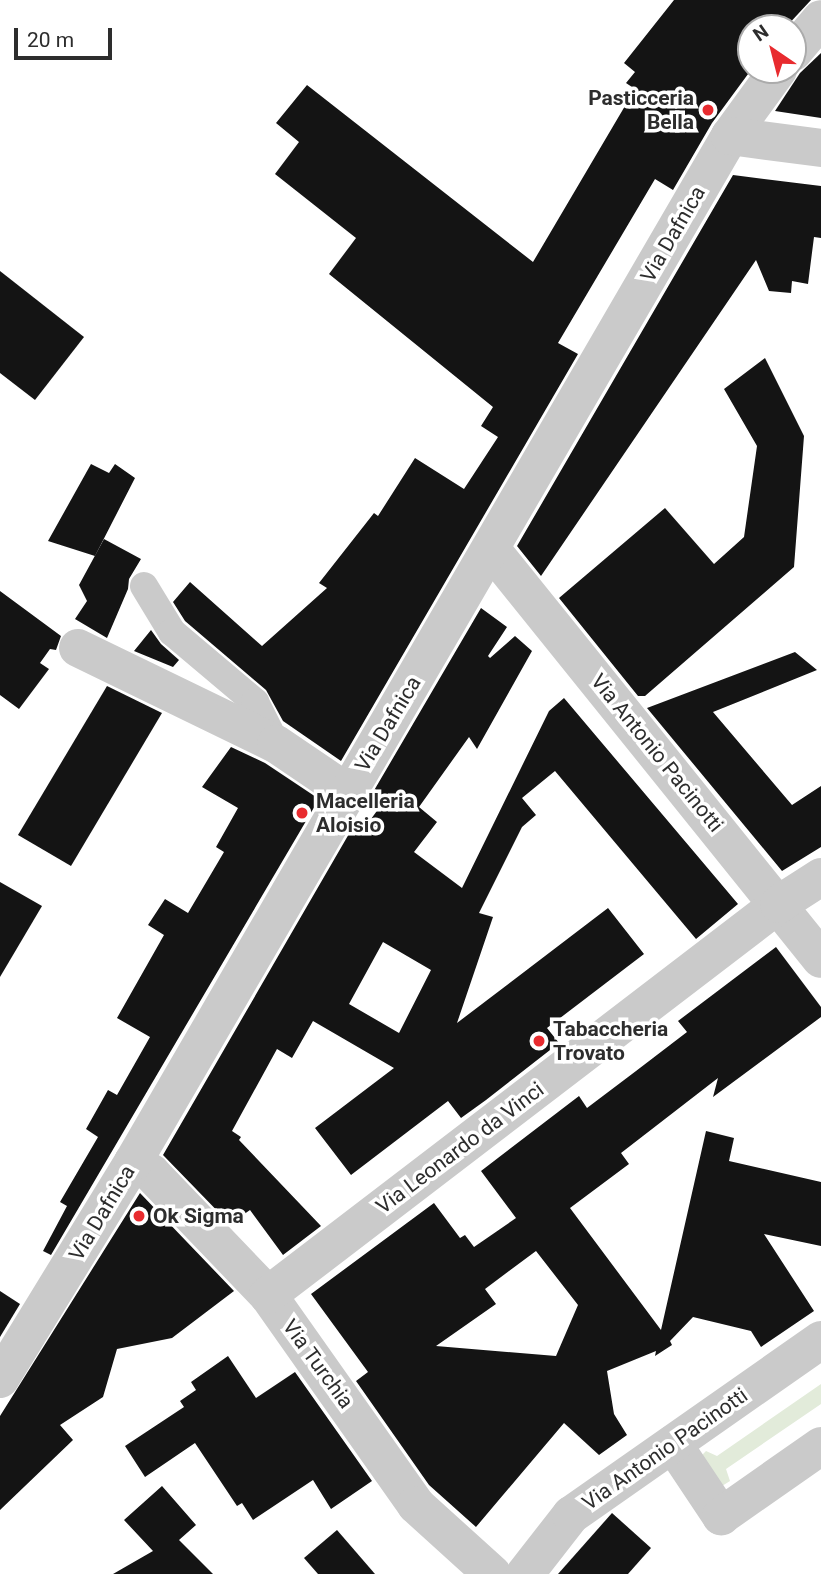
<!DOCTYPE html>
<style>
body{margin:0}
#map{position:relative;width:821px;height:1574px;overflow:hidden;background:#fff;font-family:Roboto,sans-serif}
div>[style]{position:absolute}
.green>*{inset:0;background:#e2ebda}
.building>*{inset:0;background:#141414}
.pedestrian>*{height:28px;margin:-14px;padding:0 14px;transform-origin:14px;border-radius:14px;background:#cacaca}
.minor>*{height:38px;margin:-19px;padding:0 19px;transform-origin:19px;border-radius:19px;background:#cacaca}
.tertiary>*{height:38px;margin:-19px;padding:0 19px;transform-origin:19px;border-radius:19px;background:#cacaca}
.dots>*{width:19px;height:19px;translate:-50% -50%;box-sizing:border-box;border:4px solid #fff;border-radius:50%}
span{translate:-50% -50%;white-space:nowrap;text-align:center;line-height:1.15;-webkit-text-stroke:7px #fff;paint-order:stroke}
.poi-label{font-size:21px;color:#2d2d2d;font-weight:700}
.right{translate:-100% -50%;text-align:right}
.left{translate:0 -50%;text-align:left}
.street-label{font-size:21px;color:#2d2d2d}
.north{position:absolute;left:737px;top:14px;width:70px;height:70px;box-sizing:border-box;background:#fff;border:2px solid #ababab;border-radius:50%;rotate:325deg;font-size:19px;font-weight:700;line-height:28px;text-align:center;color:#2d2d2d}
.north::after{content:'';display:block;margin:auto;width:24px;height:32px;background:#e82b2f;clip-path:polygon(50% 0,100% 100%,50% 72%,0 100%)}
.scale{position:absolute;left:14px;top:28px;width:98px;height:32px;box-sizing:border-box;border:4px solid #2d2d2d;border-top:0;padding-left:9px;font-size:21px;line-height:24px;white-space:nowrap;color:#2d2d2d;-webkit-text-stroke:5px #fff;paint-order:stroke}
</style>
<div id="map">
<div class="green">
<i style="clip-path:polygon(821px 1384px,821px 1404px,726px 1469px,730px 1481px,722px 1486px,701px 1456px,706px 1451px,717px 1456px)"></i>
</div>
<div class="building">
<i style="clip-path:polygon(674px 0,811px 0,785px 28px,751px 28px,751px 70px,712px 123px,673px 190px,655px 179px,558px 343px,578px 354px,341px 761px,283px 721px,266px 690px,185px 621px,173px 602px,190px 582px,262px 646px,327px 588px,319px 583px,374px 513px,378px 516px,415px 458px,464px 489px,498px 437px,481px 426px,493px 407px,329px 274px,356px 238px,275px 174px,299px 142px,276px 123px,307px 85px,533px 262px,635px 89px,626px 83px,635px 72px,624px 63px)"></i>
<i style="clip-path:polygon(821px 53px,821px 118px,775px 111px,800px 73px)"></i>
<i style="clip-path:polygon(733px 175px,821px 186px,821px 238px,814px 237px,808px 284px,792px 281px,791px 293px,769px 291px,756px 260px,541px 576px,517px 546px)"></i>
<i style="clip-path:polygon(0 271px,84px 337px,35px 400px,0 373px)"></i>
<i style="clip-path:polygon(765px 358px,804px 436px,794px 567px,645px 696px,638px 696px,559px 598px,665px 508px,714px 564px,744px 537px,757px 446px,724px 389px)"></i>
<i style="clip-path:polygon(91px 464px,109px 473px,115px 464px,135px 478px,95px 556px,48px 541px)"></i>
<i style="clip-path:polygon(104px 539px,141px 559px,129px 579px,128px 589px,107px 638px,75px 619px,87px 601px,79px 585px)"></i>
<i style="clip-path:polygon(0 591px,61px 636px,56px 650px,50px 649px,40px 663px,49px 669px,19px 709px,0 695px)"></i>
<i style="clip-path:polygon(evenodd,481px 608px,507px 627px,488px 656px,490px 658px,515px 636px,532px 651px,477px 749px,469px 737px,419px 807px,437px 822px,414px 852px,462px 888px,549px 711px,564px 698px,738px 904px,696px 939px,555px 771px,522px 798px,536px 815px,522px 827px,479px 913px,493px 917px,457px 1023px,608px 908px,644px 954px,547px 1028px,559px 1043px,486px 1100px,461px 1118px,448px 1101px,351px 1175px,315px 1128px,394px 1068px,313px 1021px,292px 1058px,277px 1049px,232px 1131px,241px 1137px,239px 1140px,321px 1226px,283px 1255px,250px 1210px,230px 1224px,163px 1155px,357px 820px,366px 826px,379px 808px,369px 799px,481px 608px,383px 942px,431px 970px,399px 1033px,349px 1004px,383px 942px)"></i>
<i style="clip-path:polygon(151px 630px,161px 644px,179px 660px,173px 667px,134px 651px)"></i>
<i style="clip-path:polygon(795px 652px,817px 670px,713px 712px,792px 805px,821px 786px,821px 847px,782px 871px,647px 708px)"></i>
<i style="clip-path:polygon(107px 686px,162px 713px,71px 866px,18px 835px)"></i>
<i style="clip-path:polygon(231px 747px,265px 763px,319px 799px,51px 1255px,43px 1251px,67px 1206px,60px 1202px,98px 1137px,86px 1129px,108px 1090px,117px 1095px,150px 1037px,117px 1018px,164px 935px,148px 925px,165px 899px,188px 913px,224px 852px,216px 847px,238px 808px,202px 787px)"></i>
<i style="clip-path:polygon(0 882px,42px 906px,0 977px)"></i>
<i style="clip-path:polygon(evenodd,776px 947px,821px 1007px,821px 1017px,713px 1097px,718px 1078px,621px 1153px,629px 1164px,570px 1208px,661px 1330px,706px 1131px,734px 1138px,729px 1161px,821px 1182px,821px 1246px,764px 1234px,814px 1311px,761px 1347px,751px 1331px,693px 1317px,670px 1341px,672px 1345px,655px 1356px,656px 1351px,607px 1371px,614px 1414px,627px 1435px,599px 1455px,564px 1423px,476px 1527px,429px 1485px,356px 1381px,368px 1372px,311px 1294px,434px 1203px,460px 1238px,465px 1235px,474px 1247px,516px 1218px,481px 1171px,579px 1096px,587px 1108px,636px 1071px,687px 1032px,678px 1021px,776px 947px,536px 1251px,578px 1305px,556px 1356px,436px 1346px,496px 1304px,485px 1289px,536px 1251px)"></i>
<i style="clip-path:polygon(140px 1193px,234px 1291px,172px 1338px,117px 1349px,103px 1397px,60px 1425px,73px 1440px,0 1510px,0 1416px)"></i>
<i style="clip-path:polygon(0 1291px,20px 1304px,0 1337px)"></i>
<i style="clip-path:polygon(228px 1356px,256px 1398px,295px 1372px,372px 1481px,331px 1509px,313px 1480px,253px 1520px,242px 1503px,237px 1506px,195px 1443px,145px 1477px,125px 1446px,184px 1407px,180px 1401px,196px 1390px,191px 1382px)"></i>
<i style="clip-path:polygon(162px 1486px,196px 1525px,179px 1540px,213px 1574px,113px 1574px,153px 1551px,124px 1520px)"></i>
<i style="clip-path:polygon(612px 1513px,651px 1548px,628px 1574px,558px 1574px)"></i>
<i style="clip-path:polygon(337px 1530px,375px 1574px,318px 1574px,304px 1558px)"></i>
</div>
<div class="pedestrian">
<i style="left:144px;top:586px;width:54px;rotate:58.7deg"></i>
<i style="left:172px;top:632px;width:109px;rotate:40.1deg"></i>
<i style="left:255px;top:702px;width:47px;rotate:63.4deg"></i>
</div>
<div class="minor">
<i style="left:793px;top:52px;width:43px;rotate:-49.7deg"></i>
<i style="left:730px;top:136px;width:82px;rotate:-54deg"></i>
<i style="left:491px;top:549px;width:526px;rotate:51.17deg"></i>
<i style="left:78px;top:648px;width:220px;rotate:25.9deg"></i>
<i style="left:276px;top:744px;width:86px;rotate:34.1deg"></i>
<i style="left:133px;top:1162px;width:21px;rotate:31deg"></i>
<i style="left:151px;top:1173px;width:169px;rotate:46.2deg"></i>
<i style="left:268px;top:1295px;width:257px;rotate:54.8deg"></i>
<i style="left:416px;top:1505px;width:103px;rotate:42.2deg"></i>
<i style="left:268px;top:1295px;width:643px;rotate:-37.42deg"></i>
<i style="left:779px;top:904px;width:50px;rotate:-32.7deg"></i>
<i style="left:673px;top:1444px;width:87px;rotate:56.3deg"></i>
<i style="left:721px;top:1516px;width:122px;rotate:-35deg"></i>
<i style="left:525px;top:1574px;width:75px;rotate:-52.1deg"></i>
<i style="left:571px;top:1515px;width:305px;rotate:-35deg"></i>
</div>
<div class="tertiary">
<i style="left:0;top:1379px;width:255px;rotate:-58.5deg"></i>
<i style="left:133px;top:1162px;width:1187px;rotate:-59.81deg"></i>
<i style="left:730px;top:136px;width:92px;rotate:7.5deg"></i>
</div>
<div class="dots">
<i style="left:708px;top:110px;background:#e82b2f"></i>
<i style="left:302px;top:813px;background:#e82b2f"></i>
<i style="left:539px;top:1041px;background:#e82b2f"></i>
<i style="left:139px;top:1216px;background:#e82b2f"></i>
</div>
<div class="poi-label">
<span class="right" style="left:694px;top:110px">Pasticceria<br>Bella</span>
<span class="left" style="left:316px;top:813px">Macelleria<br>Aloisio</span>
<span class="left" style="left:553px;top:1041px">Tabaccheria<br>Trovato</span>
<span class="left" style="left:153px;top:1216px">Ok Sigma</span>
</div>
<div class="street-label">
<span style="left:673px;top:234px;rotate:-60deg">Via Dafnica</span>
<span style="left:388px;top:724px;rotate:-59deg">Via Dafnica</span>
<span style="left:657px;top:753px;rotate:51deg">Via Antonio Pacinotti</span>
<span style="left:460px;top:1148px;rotate:-37deg">Via Leonardo da Vinci</span>
<span style="left:102px;top:1213px;rotate:-59deg">Via Dafnica</span>
<span style="left:318px;top:1364px;rotate:54deg">Via Turchia</span>
<span style="left:665px;top:1449px;rotate:-35deg">Via Antonio Pacinotti</span>
</div>
<div class="north">N</div>
<div class="scale">20 m</div>
</div>
